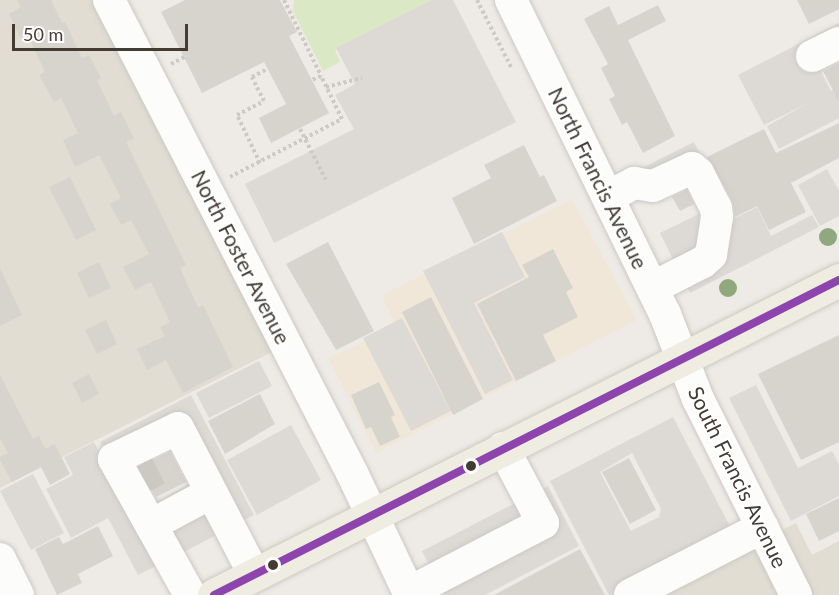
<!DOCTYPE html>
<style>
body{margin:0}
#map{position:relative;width:839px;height:595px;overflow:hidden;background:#eeebe6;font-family:Lato,sans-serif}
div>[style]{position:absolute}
.residential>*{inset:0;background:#e1ddd3}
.commercial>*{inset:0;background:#f1e7d8}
.green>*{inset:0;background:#dae8c6}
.parking>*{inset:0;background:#dddad6}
.building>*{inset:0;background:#d7d4ce}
.minor-tunnel>*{height:32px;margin-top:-16px;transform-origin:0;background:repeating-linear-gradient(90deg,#ccc8c2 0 32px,transparent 0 48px)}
.path>*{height:4px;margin-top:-2px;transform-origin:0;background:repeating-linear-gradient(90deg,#cccac5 0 3px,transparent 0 6px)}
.roads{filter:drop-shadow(0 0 2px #ccc9c3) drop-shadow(0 0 2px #ccc9c3)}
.minor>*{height:32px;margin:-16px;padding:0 16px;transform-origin:16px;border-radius:16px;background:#fcfcfb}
.major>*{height:33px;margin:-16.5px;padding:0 16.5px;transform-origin:16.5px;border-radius:16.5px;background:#efece2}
.bus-1>*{height:8px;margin:-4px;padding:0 4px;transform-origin:4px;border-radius:4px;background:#8e44ad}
.trees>*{width:18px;height:18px;margin:-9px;border-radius:50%;background:#90a87e}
.dots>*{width:16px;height:16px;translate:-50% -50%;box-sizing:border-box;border:3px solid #fff;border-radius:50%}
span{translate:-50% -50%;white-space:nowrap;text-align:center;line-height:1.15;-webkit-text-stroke:4.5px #fff;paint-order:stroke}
.street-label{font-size:21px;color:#423c33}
.scale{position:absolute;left:12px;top:24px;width:176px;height:27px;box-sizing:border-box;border:3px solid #423c33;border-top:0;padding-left:8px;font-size:18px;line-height:21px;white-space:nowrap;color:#423c33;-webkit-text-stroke:4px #fff;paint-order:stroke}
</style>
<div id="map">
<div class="residential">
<i style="clip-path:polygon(0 0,91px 0,274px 351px,0 488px)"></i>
<i style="clip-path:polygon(796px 523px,812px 555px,839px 541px,839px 595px,650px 595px)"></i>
</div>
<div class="commercial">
<i style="clip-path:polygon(572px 199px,637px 320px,376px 453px,328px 358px,395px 327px,382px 295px)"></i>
</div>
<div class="green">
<i style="clip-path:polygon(294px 0,434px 0,335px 50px,340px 62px,323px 71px,293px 11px)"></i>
</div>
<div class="parking">
<i style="clip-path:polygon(432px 0,453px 0,516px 122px,274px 243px,245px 184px,354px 129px,335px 95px,355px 84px,336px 48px)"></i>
<i style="clip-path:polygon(839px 23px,839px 48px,815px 60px,831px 91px,839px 88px,839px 118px,779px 149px,767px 126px,808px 103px,764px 125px,738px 75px)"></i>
<i style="clip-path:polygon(694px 142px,733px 219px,757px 207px,771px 236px,812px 215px,819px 227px,690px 293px,660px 233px,705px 211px,688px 176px,632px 173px)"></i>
<i style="clip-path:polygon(827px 169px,839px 191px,839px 216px,820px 226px,798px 185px)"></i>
<i style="clip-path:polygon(502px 232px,525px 277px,474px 303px,513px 380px,485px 394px,423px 271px)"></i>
<i style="clip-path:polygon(402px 318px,451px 411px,411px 431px,363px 338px)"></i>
<i style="clip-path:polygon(259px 361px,272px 386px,209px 418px,196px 393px)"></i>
<i style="clip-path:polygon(756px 385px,798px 468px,832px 451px,839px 464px,839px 496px,791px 521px,729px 398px)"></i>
<i style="clip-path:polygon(evenodd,191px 395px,254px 515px,163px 563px,100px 442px,191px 395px,167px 441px,190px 483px,144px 509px,120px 465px,167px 441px)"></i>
<i style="clip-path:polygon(evenodd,673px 417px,732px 530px,609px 595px,550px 481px,673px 417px,632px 453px,661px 509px,659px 517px,631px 531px,600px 472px,632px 453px)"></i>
<i style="clip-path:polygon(291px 425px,321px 480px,257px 515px,227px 460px)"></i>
<i style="clip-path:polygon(94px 442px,158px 565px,138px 575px,108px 518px,71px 538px,46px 489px,73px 475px,64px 457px)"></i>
<i style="clip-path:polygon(33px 474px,64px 533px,31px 550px,0 491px)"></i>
<i style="clip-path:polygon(548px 486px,579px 546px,485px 595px,445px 595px,422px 551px)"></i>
</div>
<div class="building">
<i style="clip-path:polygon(17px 0,51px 0,62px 23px,65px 22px,82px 58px,89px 55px,101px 78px,97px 80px,114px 116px,121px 112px,134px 138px,126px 142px,186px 265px,180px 268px,198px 308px,203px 305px,233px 367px,183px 393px,166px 360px,147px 370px,137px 349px,165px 336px,160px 327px,170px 322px,151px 282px,135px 290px,123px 267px,149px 254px,131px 220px,121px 225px,110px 204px,121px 198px,99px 155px,75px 167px,63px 140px,78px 133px,61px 98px,54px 102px,39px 75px,45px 72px,27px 34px,20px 37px,9px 14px,21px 7px)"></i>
<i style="clip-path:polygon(185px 0,280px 0,297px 32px,289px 36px,329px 113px,271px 143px,259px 118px,286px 104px,264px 62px,202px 93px,161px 12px)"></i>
<i style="clip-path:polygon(797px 0,839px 0,839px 9px,809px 24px)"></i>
<i style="clip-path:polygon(658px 5px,666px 21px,628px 40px,675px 136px,643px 153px,627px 122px,622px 125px,609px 99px,615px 96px,601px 68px,608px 64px,584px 19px,609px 6px,618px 25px)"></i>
<i style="clip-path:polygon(839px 63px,839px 102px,823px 71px)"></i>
<i style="clip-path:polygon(839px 123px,839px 158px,791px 183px,806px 212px,769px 230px,757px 206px,735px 217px,732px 200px,707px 157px,764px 129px,776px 153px)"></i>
<i style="clip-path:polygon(524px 145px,540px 177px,544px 175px,557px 201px,474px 244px,452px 198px,491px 178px,484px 165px)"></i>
<i style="clip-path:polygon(70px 177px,96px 230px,76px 240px,49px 187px)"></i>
<i style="clip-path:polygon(687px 190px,694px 204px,680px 211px,672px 197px)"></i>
<i style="clip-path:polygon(328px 242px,374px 331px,336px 350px,286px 264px)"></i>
<i style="clip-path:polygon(553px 249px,573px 288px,566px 292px,578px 317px,543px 335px,556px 361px,516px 381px,477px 304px,529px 277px,522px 265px)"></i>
<i style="clip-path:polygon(99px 262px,111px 288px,89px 298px,77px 273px)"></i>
<i style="clip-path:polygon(0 268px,22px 315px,0 326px)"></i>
<i style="clip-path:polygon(431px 297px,483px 399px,453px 415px,402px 312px)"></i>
<i style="clip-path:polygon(106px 320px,117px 344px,97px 354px,85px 330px)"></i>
<i style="clip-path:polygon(839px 335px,839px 442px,801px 460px,758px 374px)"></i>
<i style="clip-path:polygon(89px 374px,99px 394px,82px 403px,72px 383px)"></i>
<i style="clip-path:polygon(0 375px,33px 439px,39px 436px,45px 449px,55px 444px,70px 474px,50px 485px,41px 467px,12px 482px,0 460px,0 457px,8px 453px,0 438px)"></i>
<i style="clip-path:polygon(379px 382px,395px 415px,391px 417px,400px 437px,380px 446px,371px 427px,366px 429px,351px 395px)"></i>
<i style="clip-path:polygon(260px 394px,275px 424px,225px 454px,208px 421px)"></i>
<i style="clip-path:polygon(170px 452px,186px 482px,156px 497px,139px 467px)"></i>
<i style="clip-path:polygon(629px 458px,656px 510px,630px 524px,602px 472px)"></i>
<i style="clip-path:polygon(839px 498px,839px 531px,819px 541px,806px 514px)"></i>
<i style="clip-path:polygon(98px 526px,113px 556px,78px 574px,82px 583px,57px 595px,35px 549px,59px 537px,63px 544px)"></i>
<i style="clip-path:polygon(580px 549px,605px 595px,494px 595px)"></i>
</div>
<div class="minor-tunnel">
<i style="left:136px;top:462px;width:40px;rotate:63.4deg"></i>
</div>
<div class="path">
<i style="left:284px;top:0;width:85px;rotate:64deg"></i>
<i style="left:321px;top:76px;width:10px;rotate:156deg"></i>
<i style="left:477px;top:0;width:77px;rotate:63.1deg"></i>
<i style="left:171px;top:64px;width:15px;rotate:-28deg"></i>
<i style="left:326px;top:87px;width:37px;rotate:-14deg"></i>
<i style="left:300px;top:129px;width:57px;rotate:63deg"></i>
<i style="left:260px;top:163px;width:53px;rotate:-115.6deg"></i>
<i style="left:237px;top:115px;width:30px;rotate:-27deg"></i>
<i style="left:264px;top:101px;width:27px;rotate:-117deg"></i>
<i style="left:252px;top:77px;width:17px;rotate:-28deg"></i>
<i style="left:230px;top:177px;width:126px;rotate:-27.4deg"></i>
<i style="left:342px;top:119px;width:48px;rotate:-116deg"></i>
</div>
<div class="roads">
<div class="minor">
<i style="left:109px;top:0;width:532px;rotate:62.81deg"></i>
<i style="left:352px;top:473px;width:135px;rotate:64.6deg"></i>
<i style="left:511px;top:0;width:350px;rotate:63.9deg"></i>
<i style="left:665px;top:314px;width:91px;rotate:68.8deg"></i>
<i style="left:698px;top:399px;width:219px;rotate:63.4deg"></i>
<i style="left:812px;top:56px;width:30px;rotate:-26deg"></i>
<i style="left:608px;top:197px;width:30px;rotate:-28deg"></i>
<i style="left:634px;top:183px;width:19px;rotate:9deg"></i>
<i style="left:653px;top:186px;width:43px;rotate:-24.8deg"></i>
<i style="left:692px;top:168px;width:8px;rotate:40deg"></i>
<i style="left:698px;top:173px;width:39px;rotate:63deg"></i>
<i style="left:716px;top:208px;width:9px;rotate:84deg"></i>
<i style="left:717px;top:217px;width:38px;rotate:99deg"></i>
<i style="left:711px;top:255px;width:11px;rotate:139deg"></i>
<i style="left:703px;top:262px;width:57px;rotate:153deg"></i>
<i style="left:151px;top:525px;width:68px;rotate:-28.1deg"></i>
<i style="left:0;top:559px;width:40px;rotate:63.4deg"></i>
<i style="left:408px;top:593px;width:152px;rotate:-27.4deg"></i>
<i style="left:543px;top:523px;width:85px;rotate:-118.1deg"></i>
<i style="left:190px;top:595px;width:156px;rotate:-119.2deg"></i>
<i style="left:114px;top:459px;width:71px;rotate:-25.8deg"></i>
<i style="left:178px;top:428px;width:165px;rotate:62.5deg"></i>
<i style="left:630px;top:595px;width:149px;rotate:-27.1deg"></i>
</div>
<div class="major">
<i style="left:214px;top:595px;width:700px;rotate:-26.75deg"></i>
</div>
</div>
<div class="bus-1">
<i style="left:214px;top:595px;width:700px;rotate:-26.75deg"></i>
</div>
<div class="trees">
<i style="left:828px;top:237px"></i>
<i style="left:728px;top:288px"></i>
</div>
<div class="dots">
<i style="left:471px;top:466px;background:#423c33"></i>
<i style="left:273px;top:565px;background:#423c33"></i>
</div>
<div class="street-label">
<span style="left:598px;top:178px;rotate:64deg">North Francis Avenue</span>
<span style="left:241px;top:257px;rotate:63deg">North Foster Avenue</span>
<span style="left:738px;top:477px;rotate:64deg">South Francis Avenue</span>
</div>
<div class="scale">50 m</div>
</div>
